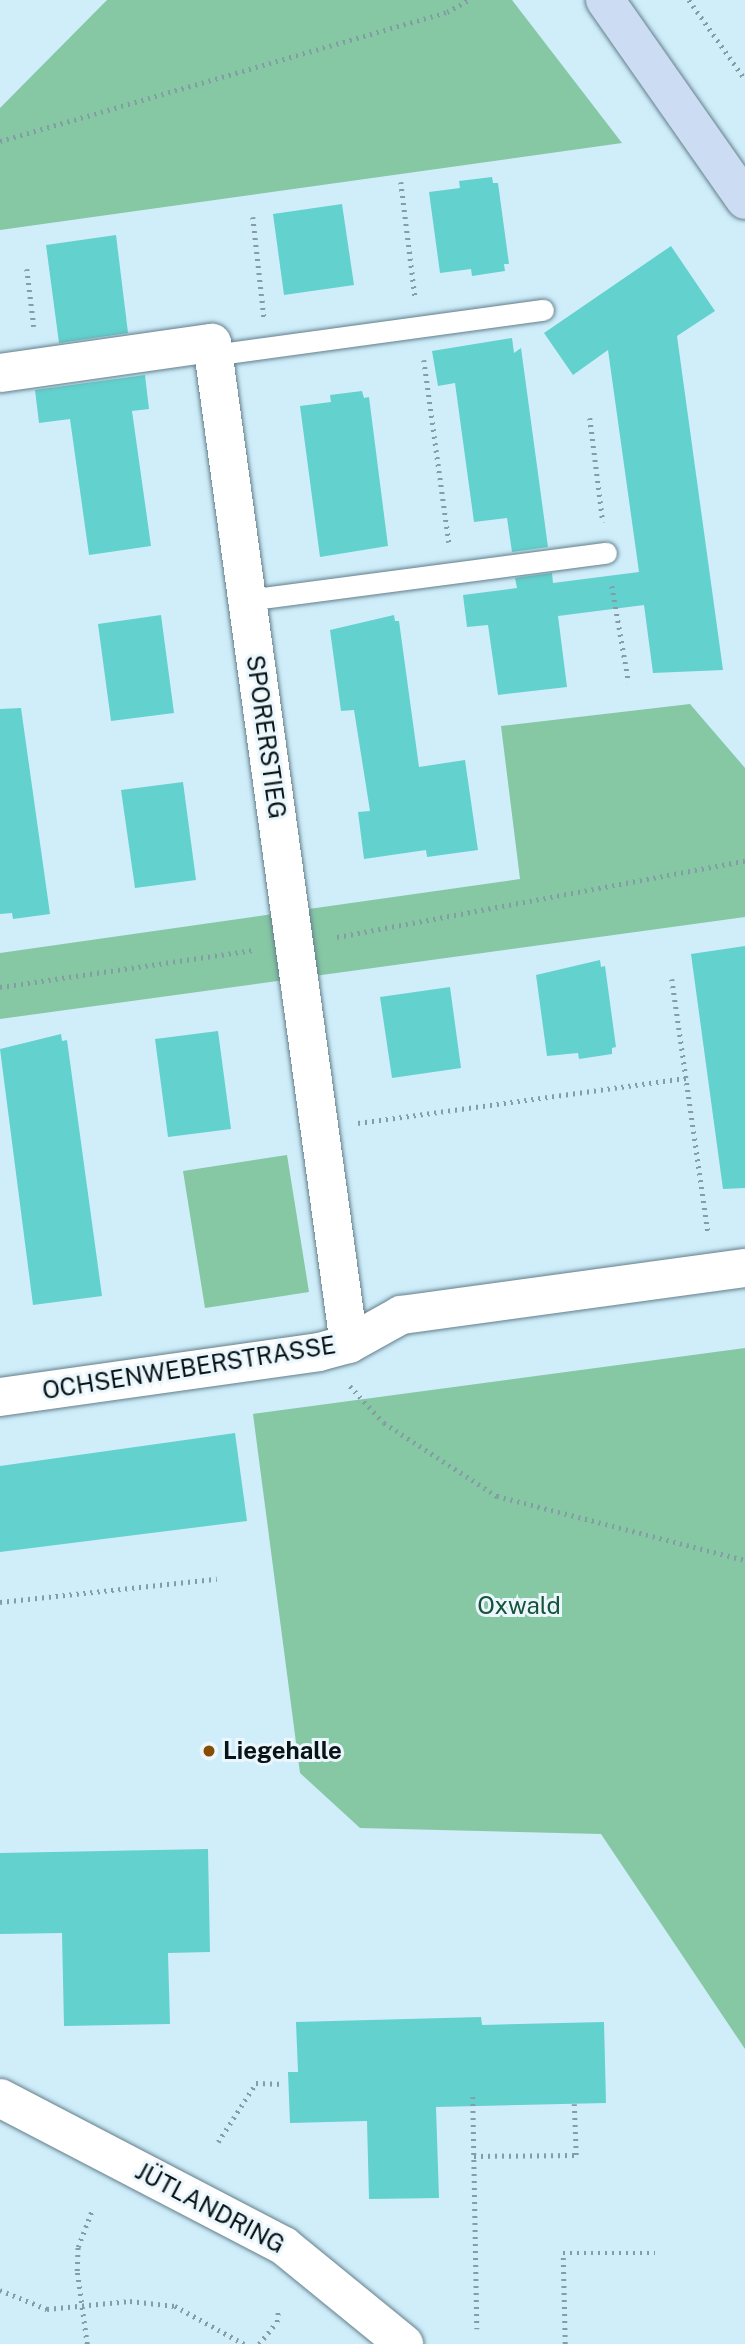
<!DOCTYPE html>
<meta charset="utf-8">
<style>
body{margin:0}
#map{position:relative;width:745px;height:2344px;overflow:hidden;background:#cfeefa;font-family:"Public Sans",sans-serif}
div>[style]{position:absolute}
.green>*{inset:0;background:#86c7a4}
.building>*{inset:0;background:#63d1cd}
.path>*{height:4.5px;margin-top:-2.25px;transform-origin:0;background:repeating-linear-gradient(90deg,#849ca4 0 2px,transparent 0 7px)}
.roads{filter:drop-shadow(0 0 2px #637f8b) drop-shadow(0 0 2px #637f8b)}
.lane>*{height:21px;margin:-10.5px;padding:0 10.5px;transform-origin:10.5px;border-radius:10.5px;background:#fff}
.street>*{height:38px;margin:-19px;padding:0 19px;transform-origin:19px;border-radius:19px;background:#fff}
.secondary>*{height:38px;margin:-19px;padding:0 19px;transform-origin:19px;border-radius:19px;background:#ccdcf2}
.dots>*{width:19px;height:19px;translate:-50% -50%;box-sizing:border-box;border:4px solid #ebf7fc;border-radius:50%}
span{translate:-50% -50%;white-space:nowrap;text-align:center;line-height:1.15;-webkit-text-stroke:6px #ebf7fc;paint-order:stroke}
.street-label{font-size:24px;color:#091418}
.park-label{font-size:24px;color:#155439}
.poi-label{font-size:24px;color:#091418;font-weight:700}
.left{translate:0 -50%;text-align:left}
</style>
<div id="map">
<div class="green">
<i style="clip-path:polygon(107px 0,512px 0,622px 143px,0 230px,0 108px)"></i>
<i style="clip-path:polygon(690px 704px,745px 768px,745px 917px,0 1019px,0 953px,520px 879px,501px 726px)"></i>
<i style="clip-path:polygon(287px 1155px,309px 1292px,205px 1308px,183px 1171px)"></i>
<i style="clip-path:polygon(745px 1348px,745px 2049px,601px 1834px,360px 1828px,300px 1773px,253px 1414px)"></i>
</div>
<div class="building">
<i style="clip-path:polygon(492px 177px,493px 183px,498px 183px,509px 264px,504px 264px,505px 271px,472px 276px,471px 269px,440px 273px,429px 192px,460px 188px,459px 181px)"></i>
<i style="clip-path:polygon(342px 204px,354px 285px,284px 295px,273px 214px)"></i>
<i style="clip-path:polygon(116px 235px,128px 333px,59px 343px,46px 245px)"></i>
<i style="clip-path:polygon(671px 246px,715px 311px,677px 336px,723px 670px,653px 673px,644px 605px,558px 616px,567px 687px,498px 695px,488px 625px,467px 627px,463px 595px,517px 588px,515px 578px,552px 573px,553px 583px,639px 572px,608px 350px,573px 375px,544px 333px)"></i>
<i style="clip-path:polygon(512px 338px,514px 353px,521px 348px,548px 547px,512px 552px,507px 518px,474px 522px,455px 383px,438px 386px,432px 351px)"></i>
<i style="clip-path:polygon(145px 375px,149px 409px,132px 411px,151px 546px,89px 555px,70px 419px,39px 423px,35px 390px)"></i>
<i style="clip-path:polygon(362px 391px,364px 398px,369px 397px,388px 546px,320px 557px,300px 406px,331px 402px,330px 395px)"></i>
<i style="clip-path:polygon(161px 615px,174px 713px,111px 721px,98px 624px)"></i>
<i style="clip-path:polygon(394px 615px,395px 621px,399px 621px,419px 767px,465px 760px,478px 850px,427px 857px,426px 850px,364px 859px,358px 812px,370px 811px,354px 710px,341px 711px,330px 630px)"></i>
<i style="clip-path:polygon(21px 708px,50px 914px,13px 919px,12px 913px,0 914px,0 709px)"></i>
<i style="clip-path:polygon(183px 782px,196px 880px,135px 888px,121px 790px)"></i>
<i style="clip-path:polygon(745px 946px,745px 1188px,723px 1189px,691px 954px)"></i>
<i style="clip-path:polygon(600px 960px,601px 967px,605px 966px,616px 1047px,612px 1048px,612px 1054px,579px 1059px,578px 1053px,547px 1056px,536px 975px)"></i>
<i style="clip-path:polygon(450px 987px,461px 1068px,392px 1078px,380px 997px)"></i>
<i style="clip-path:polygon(218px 1031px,231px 1129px,168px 1137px,155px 1039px)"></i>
<i style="clip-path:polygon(61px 1034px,62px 1041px,67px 1040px,102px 1296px,33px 1305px,0 1049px)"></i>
<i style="clip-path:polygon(235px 1433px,247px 1521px,0 1552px,0 1466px)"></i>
<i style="clip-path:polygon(208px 1849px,210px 1952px,168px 1953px,170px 2024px,64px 2026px,62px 1933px,0 1934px,0 1853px)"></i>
<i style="clip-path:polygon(481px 2017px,482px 2025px,604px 2022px,606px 2103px,436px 2107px,439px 2198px,369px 2199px,367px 2121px,290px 2123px,288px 2072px,298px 2072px,296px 2022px)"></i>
</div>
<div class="path">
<i style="left:689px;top:0;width:97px;rotate:54.7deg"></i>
<i style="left:0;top:141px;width:465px;rotate:-16.1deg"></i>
<i style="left:447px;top:12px;width:25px;rotate:-29deg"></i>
<i style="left:401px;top:182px;width:115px;rotate:83deg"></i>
<i style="left:253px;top:217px;width:101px;rotate:83.7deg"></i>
<i style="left:27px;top:269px;width:58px;rotate:83.1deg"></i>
<i style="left:424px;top:360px;width:184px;rotate:82.2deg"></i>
<i style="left:590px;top:418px;width:105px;rotate:82.9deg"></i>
<i style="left:612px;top:586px;width:98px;rotate:80.1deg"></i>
<i style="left:337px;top:937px;width:415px;rotate:-10.6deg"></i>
<i style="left:672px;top:979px;width:256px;rotate:81.9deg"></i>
<i style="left:0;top:987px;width:258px;rotate:-8.3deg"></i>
<i style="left:358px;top:1123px;width:331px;rotate:-7.8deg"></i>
<i style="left:350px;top:1386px;width:50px;rotate:47.4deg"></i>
<i style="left:384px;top:1423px;width:135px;rotate:32.9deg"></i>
<i style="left:497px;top:1496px;width:256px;rotate:14.5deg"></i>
<i style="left:0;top:1602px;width:218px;rotate:-6.1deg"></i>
<i style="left:473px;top:2097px;width:232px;rotate:89deg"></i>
<i style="left:218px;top:2142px;width:70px;rotate:-57.2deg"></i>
<i style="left:256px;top:2083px;width:28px;rotate:2deg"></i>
<i style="left:474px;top:2156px;width:102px;rotate:-0.6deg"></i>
<i style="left:576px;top:2155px;width:51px;rotate:-92.2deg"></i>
<i style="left:0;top:2290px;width:51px;rotate:22deg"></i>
<i style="left:47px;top:2309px;width:83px;rotate:-5.5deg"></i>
<i style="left:130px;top:2301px;width:45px;rotate:6.3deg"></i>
<i style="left:175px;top:2306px;width:79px;rotate:28.8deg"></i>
<i style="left:87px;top:2344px;width:74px;rotate:-97.8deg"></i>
<i style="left:77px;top:2271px;width:24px;rotate:-88deg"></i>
<i style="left:78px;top:2247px;width:39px;rotate:-69deg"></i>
<i style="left:259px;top:2344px;width:28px;rotate:-51deg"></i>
<i style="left:277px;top:2322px;width:10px;rotate:-84deg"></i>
<i style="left:565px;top:2344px;width:91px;rotate:-91.3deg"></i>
<i style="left:563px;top:2253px;width:92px"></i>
</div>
<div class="roads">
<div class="lane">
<i style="left:213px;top:355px;width:333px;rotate:-7.8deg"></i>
<i style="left:247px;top:600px;width:362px;rotate:-7.5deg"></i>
</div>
<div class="street">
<i style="left:0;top:373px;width:214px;rotate:-8.1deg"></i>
<i style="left:212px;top:343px;width:1010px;rotate:82.21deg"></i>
<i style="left:0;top:1397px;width:322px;rotate:-8deg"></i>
<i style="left:319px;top:1352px;width:31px;rotate:-15deg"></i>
<i style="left:349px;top:1344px;width:60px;rotate:-29.1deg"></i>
<i style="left:401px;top:1315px;width:347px;rotate:-7.8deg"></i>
<i style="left:0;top:2098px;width:320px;rotate:27.5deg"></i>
<i style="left:284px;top:2246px;width:155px;rotate:39.2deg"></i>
</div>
<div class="secondary">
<i style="left:605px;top:0;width:244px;rotate:55deg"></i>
</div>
</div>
<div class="dots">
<i style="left:209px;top:1751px;background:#874e01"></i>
</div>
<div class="street-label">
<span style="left:266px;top:737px;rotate:82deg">SPORERSTIEG</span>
<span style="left:189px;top:1368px;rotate:-9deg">OCHSENWEBERSTRASSE</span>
<span style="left:210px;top:2208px;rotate:28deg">JÜTLANDRING</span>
</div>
<div class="park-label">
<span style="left:519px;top:1606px">Oxwald</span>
</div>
<div class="poi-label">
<span class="left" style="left:223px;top:1751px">Liegehalle</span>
</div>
</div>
